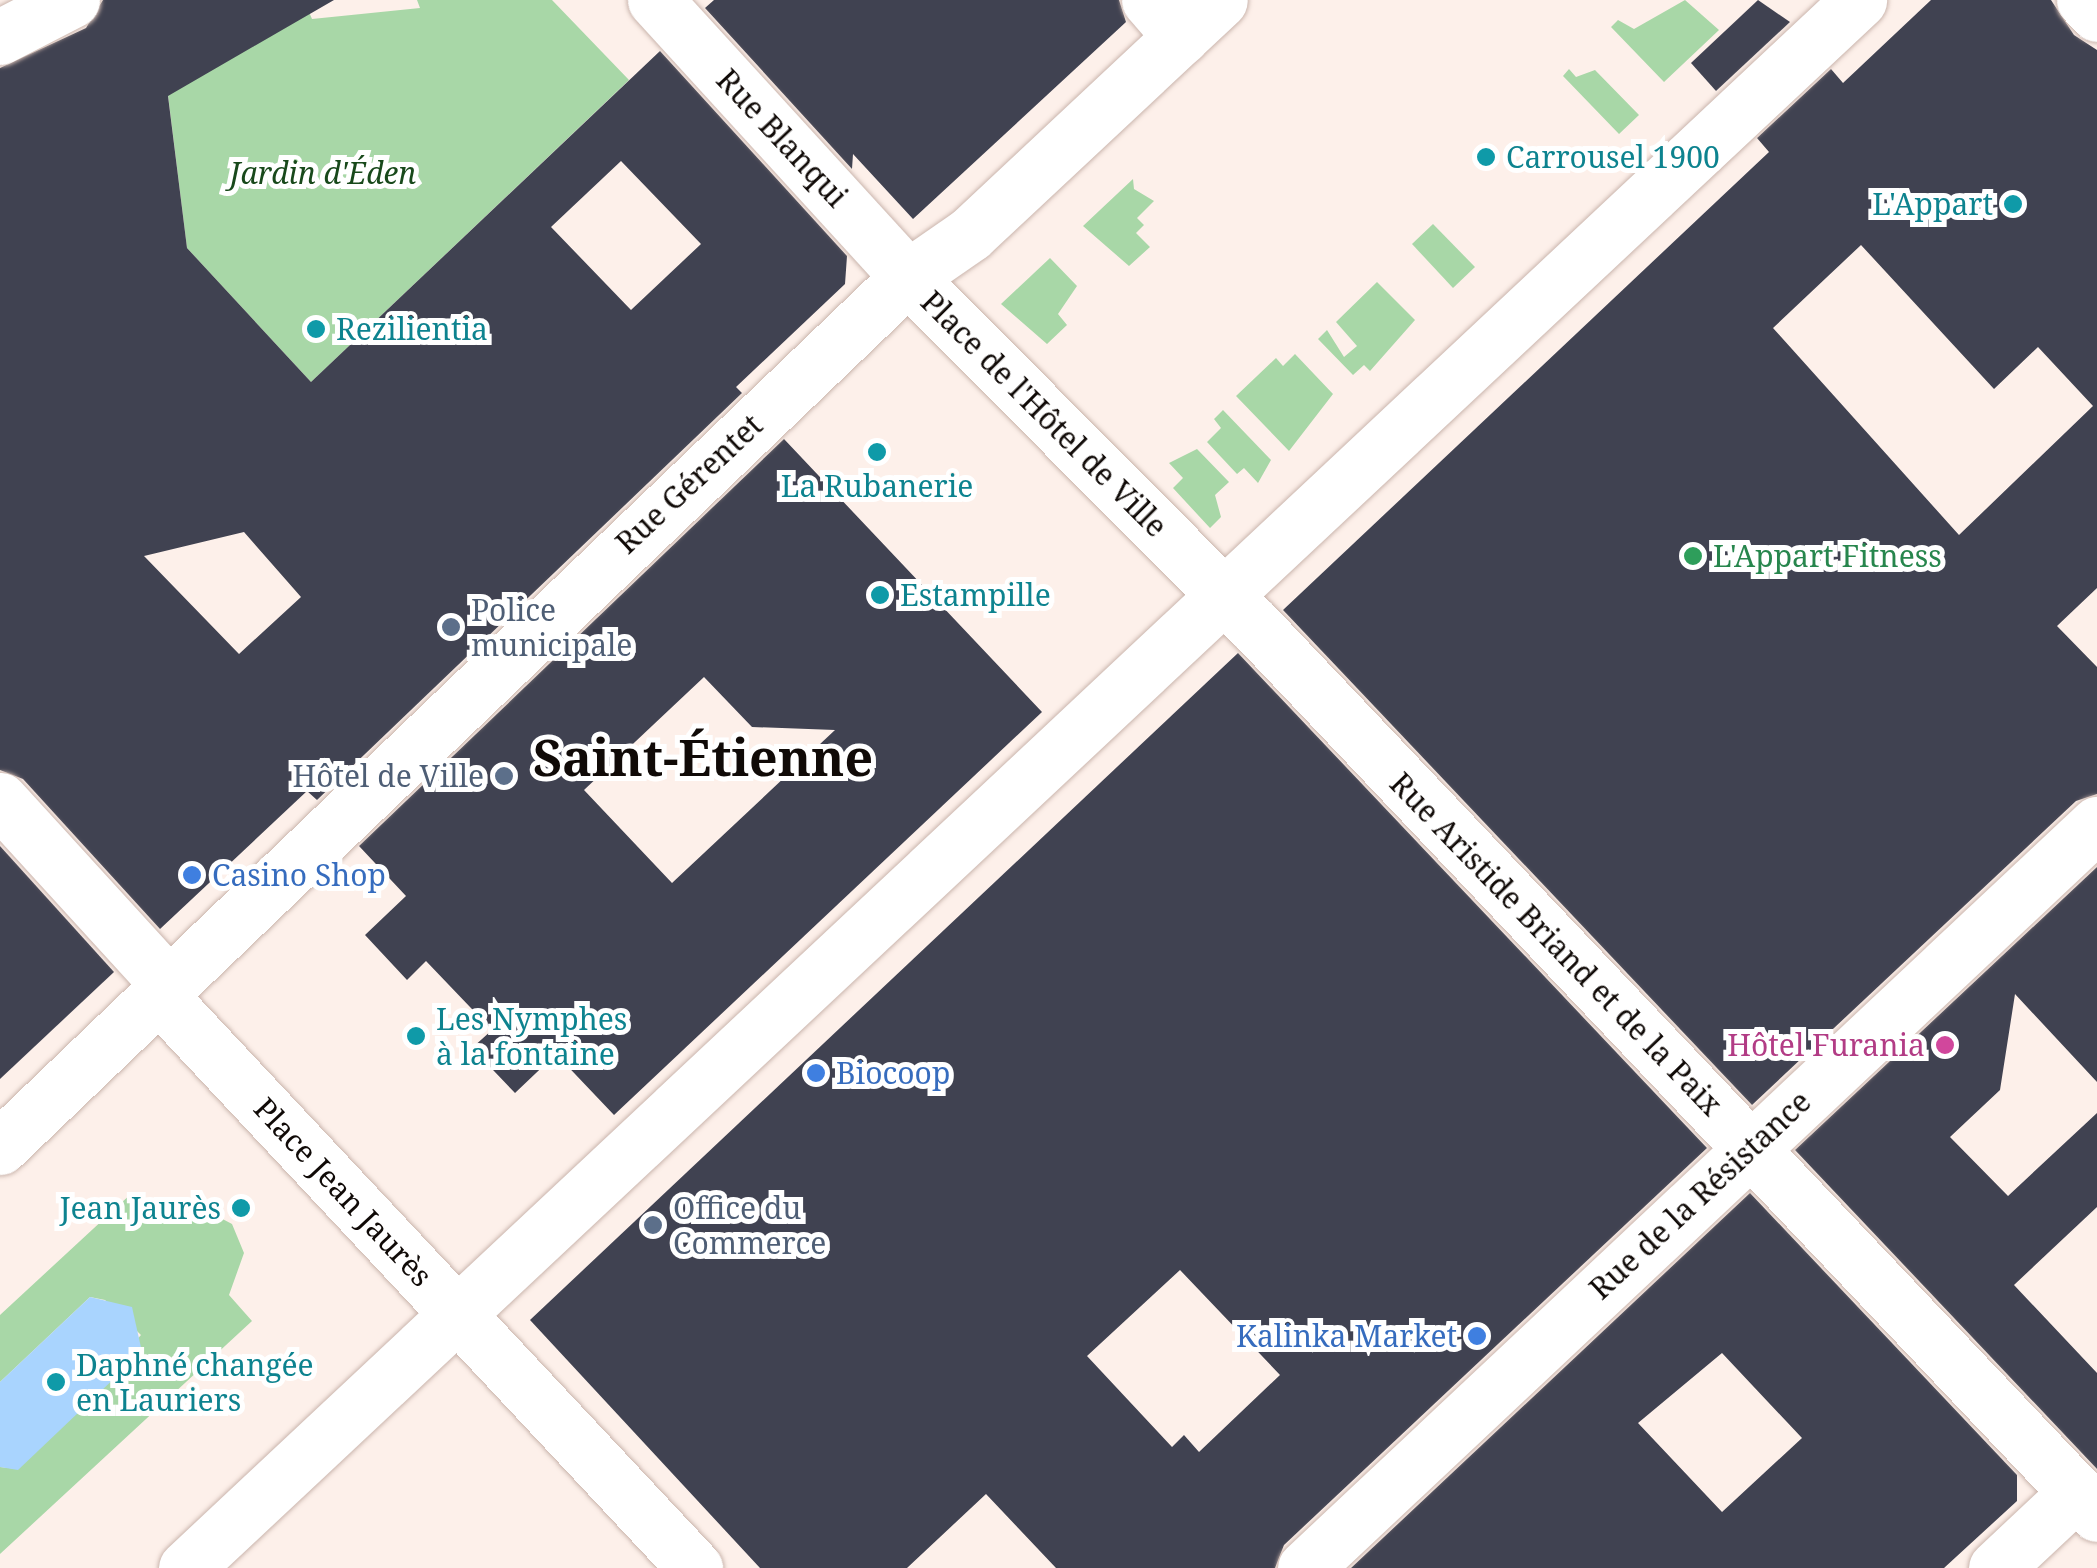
<!DOCTYPE html>
<meta charset="utf-8">
<style>
body{margin:0}
#map{position:relative;width:2097px;height:1568px;overflow:hidden;background:#fdf0ea;font-family:"Noto Serif",serif}
div>[style]{position:absolute}
.green>*{inset:0;background:#a8d7a7}
.water>*{inset:0;background:#a9d4fe}
.building>*{inset:0;background:#404251}
.roads{filter:drop-shadow(0 0 2px #cab5ad) drop-shadow(0 0 2px #cab5ad)}
.minor>*{height:55px;margin:-27.5px;padding:0 27.5px;transform-origin:27.5px;border-radius:27.5px;background:#fff}
.dots>*{width:28px;height:28px;translate:-50% -50%;box-sizing:border-box;border:5px solid #fff;border-radius:50%}
span{translate:-50% -50%;white-space:nowrap;text-align:center;line-height:1.15;-webkit-text-stroke:10px #fff;paint-order:stroke}
.street-label{font-size:30px;color:#100a07}
.culture-label{font-size:30px;color:#0d838f}
.left{translate:0 -50%;text-align:left}
.right{translate:-100% -50%;text-align:right}
.park-label{font-size:30px;color:#18491b;font-style:italic}
.leisure-label{font-size:30px;color:#27864d}
.service-label{font-size:30px;color:#4e5e75}
.shop-label{font-size:30px;color:#366cbe}
.hotel-label{font-size:30px;color:#b23c85}
.town-label{font-size:50px;color:#100a07;font-weight:700}
</style>
<div id="map">
<div class="green">
<i style="clip-path:polygon(417px 0,552px 0,629px 80px,311px 382px,187px 248px,168px 95px,309px 12px,312px 19px,420px 8px)"></i>
<i style="clip-path:polygon(1685px 0,1719px 30px,1664px 82px,1611px 27px,1618px 20px,1634px 29px)"></i>
<i style="clip-path:polygon(1569px 69px,1576px 77px,1595px 70px,1639px 115px,1619px 134px,1563px 76px)"></i>
<i style="clip-path:polygon(1133px 179px,1134px 189px,1154px 201px,1137px 218px,1144px 225px,1136px 233px,1150px 247px,1129px 266px,1083px 226px)"></i>
<i style="clip-path:polygon(1433px 224px,1475px 267px,1453px 288px,1412px 244px)"></i>
<i style="clip-path:polygon(1050px 258px,1077px 286px,1058px 314px,1067px 325px,1047px 344px,1001px 304px)"></i>
<i style="clip-path:polygon(1377px 282px,1415px 320px,1370px 371px,1364px 365px,1353px 375px,1318px 339px,1327px 330px,1344px 357px,1357px 346px,1336px 322px)"></i>
<i style="clip-path:polygon(1295px 354px,1333px 394px,1289px 451px,1236px 396px,1276px 358px,1283px 366px)"></i>
<i style="clip-path:polygon(1223px 410px,1271px 460px,1258px 483px,1244px 468px,1237px 474px,1207px 442px,1221px 428px,1214px 419px)"></i>
<i style="clip-path:polygon(1197px 449px,1229px 482px,1215px 495px,1221px 517px,1210px 528px,1173px 488px,1183px 478px,1169px 463px)"></i>
<i style="clip-path:polygon(133px 1192px,157px 1218px,196px 1205px,232px 1224px,244px 1253px,229px 1295px,252px 1321px,0 1554px,0 1467px,18px 1469px,141px 1335px,105px 1300px,90px 1297px,0 1382px,0 1315px)"></i>
</div>
<div class="water">
<i style="clip-path:polygon(90px 1297px,132px 1307px,142px 1352px,18px 1470px,0 1467px,0 1382px)"></i>
</div>
<div class="building">
<i style="clip-path:polygon(evenodd,103px 0,334px 0,168px 96px,187px 248px,311px 382px,660px 51px,847px 256px,845px 284px,736px 387px,742px 393px,317px 800px,307px 791px,160px 929px,23px 779px,0 770px,0 68px,86px 28px,103px 0,621px 161px,701px 244px,631px 310px,551px 227px,621px 161px,103px 0,244px 532px,301px 597px,239px 654px,144px 556px,244px 532px)"></i>
<i style="clip-path:polygon(714px 0,1119px 0,1126px 22px,913px 219px,853px 154px,852px 169px,705px 8px)"></i>
<i style="clip-path:polygon(1758px 0,1790px 22px,1716px 91px,1691px 63px)"></i>
<i style="clip-path:polygon(evenodd,1931px 0,2051px 0,2074px 35px,2097px 50px,2097px 588px,2057px 626px,2097px 667px,2097px 794px,2076px 801px,1752px 1105px,1283px 610px,1769px 152px,1757px 138px,1831px 69px,1843px 83px,1931px 0,1861px 245px,1994px 389px,2038px 347px,2093px 406px,1959px 535px,1773px 328px,1861px 245px)"></i>
<i style="clip-path:polygon(evenodd,784px 439px,1042px 712px,614px 1115px,556px 1054px,515px 1093px,472px 1048px,492px 1030px,426px 961px,407px 980px,365px 935px,406px 896px,359px 846px,784px 439px,704px 677px,752px 727px,835px 730px,672px 883px,584px 790px,704px 677px)"></i>
<i style="clip-path:polygon(evenodd,1238px 653px,1707px 1148px,1284px 1545px,1275px 1568px,1056px 1568px,986px 1494px,907px 1568px,760px 1568px,530px 1320px,1238px 653px,1180px 1270px,1280px 1375px,1199px 1452px,1184px 1435px,1172px 1447px,1087px 1356px,1180px 1270px)"></i>
<i style="clip-path:polygon(0 846px,114px 972px,0 1079px)"></i>
<i style="clip-path:polygon(2097px 867px,2097px 1082px,2015px 994px,2000px 1090px,1950px 1137px,2008px 1196px,2097px 1113px,2097px 1207px,2014px 1285px,2097px 1373px,2097px 1469px,1795px 1150px)"></i>
<i style="clip-path:polygon(evenodd,1750px 1193px,2017px 1475px,2017px 1501px,1944px 1568px,1351px 1568px,1750px 1193px,1722px 1353px,1802px 1438px,1722px 1512px,1638px 1423px,1722px 1353px)"></i>
</div>
<div class="roads">
<div class="minor">
<i style="left:655px;top:0;width:375px;rotate:47.6deg"></i>
<i style="left:908px;top:277px;width:491px;rotate:45.2deg"></i>
<i style="left:1254px;top:625px;width:1225px;rotate:46.52deg"></i>
<i style="left:1149px;top:0;width:49px;rotate:49.1deg"></i>
<i style="left:2084px;top:0;width:19px;rotate:47deg"></i>
<i style="left:0;top:37px;width:81px;rotate:-27.2deg"></i>
<i style="left:0;top:800px;width:245px;rotate:47.6deg"></i>
<i style="left:165px;top:981px;width:25px;rotate:81deg"></i>
<i style="left:169px;top:1006px;width:770px;rotate:46.9deg"></i>
<i style="left:0;top:1147px;width:1258px;rotate:-43.78deg"></i>
<i style="left:908px;top:277px;width:75px;rotate:-34.7deg"></i>
<i style="left:970px;top:234px;width:342px;rotate:-43.1deg"></i>
<i style="left:186px;top:1568px;width:2293px;rotate:-43.14deg"></i>
<i style="left:1305px;top:1568px;width:1087px;rotate:-43.21deg"></i>
<i style="left:1996px;top:1568px;width:110px;rotate:-43.2deg"></i>
</div>
</div>
<div class="dots">
<i style="left:1486px;top:157px;background:#0f9aa8"></i>
<i style="left:2013px;top:204px;background:#0f9aa8"></i>
<i style="left:316px;top:329px;background:#0f9aa8"></i>
<i style="left:877px;top:452px;background:#0f9aa8"></i>
<i style="left:1693px;top:556px;background:#2e9e5b"></i>
<i style="left:880px;top:595px;background:#0f9aa8"></i>
<i style="left:451px;top:627px;background:#5c6f8a"></i>
<i style="left:504px;top:776px;background:#5c6f8a"></i>
<i style="left:192px;top:875px;background:#3f7fe0"></i>
<i style="left:416px;top:1036px;background:#0f9aa8"></i>
<i style="left:1945px;top:1045px;background:#d1479c"></i>
<i style="left:816px;top:1073px;background:#3f7fe0"></i>
<i style="left:241px;top:1208px;background:#0f9aa8"></i>
<i style="left:653px;top:1225px;background:#5c6f8a"></i>
<i style="left:1477px;top:1336px;background:#3f7fe0"></i>
<i style="left:56px;top:1382px;background:#0f9aa8"></i>
</div>
<div class="street-label">
<span style="left:782px;top:138px;rotate:47deg">Rue Blanqui</span>
<span style="left:1044px;top:414px;rotate:45deg">Place de l'Hôtel de Ville</span>
<span style="left:689px;top:484px;rotate:-43deg">Rue Gérentet</span>
<span style="left:1556px;top:944px;rotate:46deg">Rue Aristide Briand et de la Paix</span>
<span style="left:343px;top:1192px;rotate:47deg">Place Jean Jaurès</span>
<span style="left:1700px;top:1195px;rotate:-43deg">Rue de la Résistance</span>
</div>
<div class="culture-label">
<span class="left" style="left:1506px;top:157px">Carrousel 1900</span>
<span class="right" style="left:1993px;top:204px">L'Appart</span>
<span class="left" style="left:336px;top:329px">Rezilientia</span>
<span style="left:877px;top:486px">La Rubanerie</span>
<span class="left" style="left:900px;top:595px">Estampille</span>
<span class="left" style="left:436px;top:1036px">Les Nymphes<br>à la fontaine</span>
<span class="right" style="left:221px;top:1208px">Jean Jaurès</span>
<span class="left" style="left:76px;top:1382px">Daphné changée<br>en Lauriers</span>
</div>
<div class="park-label">
<span style="left:323px;top:173px">Jardin d'Éden</span>
</div>
<div class="leisure-label">
<span class="left" style="left:1713px;top:556px">L'Appart Fitness</span>
</div>
<div class="service-label">
<span class="left" style="left:471px;top:627px">Police<br>municipale</span>
<span class="right" style="left:484px;top:776px">Hôtel de Ville</span>
<span class="left" style="left:673px;top:1225px">Office du<br>Commerce</span>
</div>
<div class="shop-label">
<span class="left" style="left:212px;top:875px">Casino Shop</span>
<span class="left" style="left:836px;top:1073px">Biocoop</span>
<span class="right" style="left:1457px;top:1336px">Kalinka Market</span>
</div>
<div class="hotel-label">
<span class="right" style="left:1925px;top:1045px">Hôtel Furania</span>
</div>
<div class="town-label">
<span style="left:703px;top:758px">Saint-Étienne</span>
</div>
</div>
